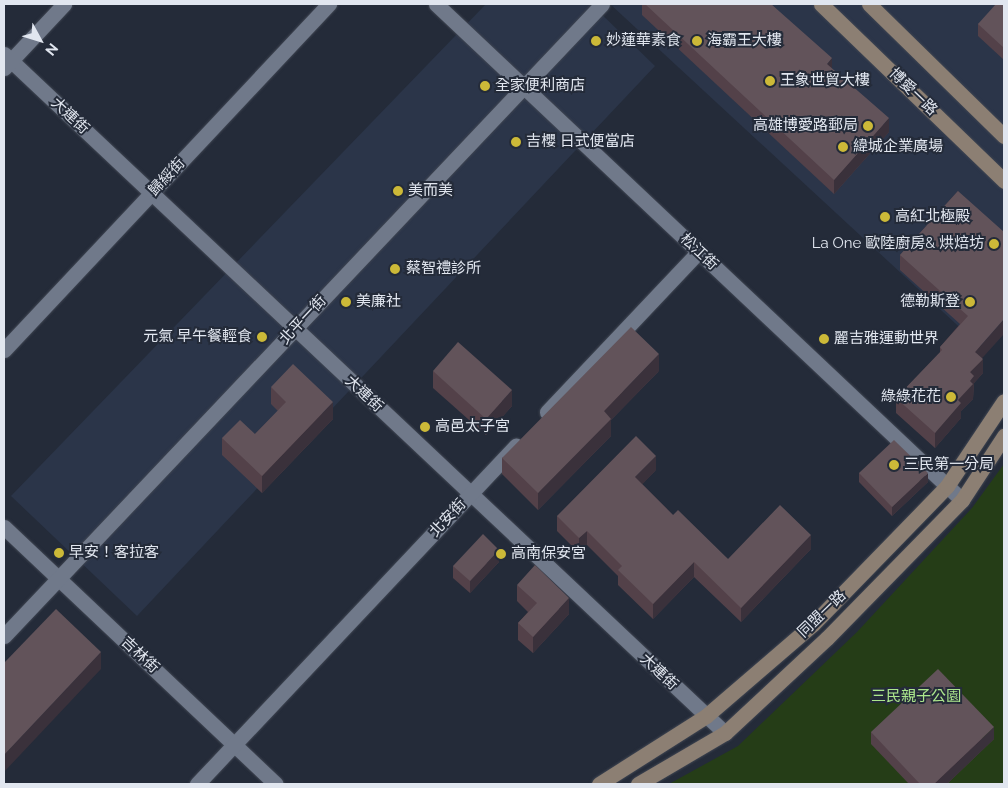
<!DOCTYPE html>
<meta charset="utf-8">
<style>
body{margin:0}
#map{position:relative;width:1008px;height:788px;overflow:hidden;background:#242b39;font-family:Raleway,"Noto Sans TC",sans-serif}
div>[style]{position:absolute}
.built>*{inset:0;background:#2b3549}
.green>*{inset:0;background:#253d17}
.roads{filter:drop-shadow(0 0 1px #404652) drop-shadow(0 0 1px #404652)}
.street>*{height:15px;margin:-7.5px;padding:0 7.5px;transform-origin:7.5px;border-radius:7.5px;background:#70798a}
.secondary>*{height:15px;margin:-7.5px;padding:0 7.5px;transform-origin:7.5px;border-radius:7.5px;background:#8c7f73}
.wall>*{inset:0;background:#534149}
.shaded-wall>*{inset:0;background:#3a313b}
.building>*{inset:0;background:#62535a}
.dots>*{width:14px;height:14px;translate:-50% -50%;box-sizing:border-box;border:2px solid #242b39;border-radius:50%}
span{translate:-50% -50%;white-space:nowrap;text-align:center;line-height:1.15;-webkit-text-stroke:4px #242b39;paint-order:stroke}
.poi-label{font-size:15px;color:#e1e6ef}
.left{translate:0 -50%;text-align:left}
.right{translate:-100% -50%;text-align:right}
.street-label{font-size:15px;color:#e1e6ef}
.park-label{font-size:15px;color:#ace68c}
.frame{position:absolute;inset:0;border:5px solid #e1e6ef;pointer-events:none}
.north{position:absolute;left:15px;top:15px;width:50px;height:50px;-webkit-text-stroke:4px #242b39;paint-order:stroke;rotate:129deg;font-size:14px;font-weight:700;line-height:20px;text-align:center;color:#e1e6ef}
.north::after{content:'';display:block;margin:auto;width:18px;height:22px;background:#e1e6ef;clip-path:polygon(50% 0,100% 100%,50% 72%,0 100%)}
</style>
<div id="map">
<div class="built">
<i style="clip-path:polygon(486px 4px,591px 4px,655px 66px,137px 616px,11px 496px)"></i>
<i style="clip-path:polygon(610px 4px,1004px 4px,1004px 324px,982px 348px)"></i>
</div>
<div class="green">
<i style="clip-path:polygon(1004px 464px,1004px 784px,669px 784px,738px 746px,857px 632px,972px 508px)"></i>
</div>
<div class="roads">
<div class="street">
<i style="left:436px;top:4px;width:723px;rotate:43.32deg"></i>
<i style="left:4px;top:54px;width:990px;rotate:43.28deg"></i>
<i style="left:4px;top:68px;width:88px;rotate:-46.8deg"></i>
<i style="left:4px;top:350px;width:475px;rotate:-46.8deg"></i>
<i style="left:547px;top:412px;width:221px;rotate:-46.6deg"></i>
<i style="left:4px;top:527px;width:374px;rotate:43.4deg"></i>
<i style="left:4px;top:636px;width:870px;rotate:-46.58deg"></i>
<i style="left:197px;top:784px;width:465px;rotate:-46.7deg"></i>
</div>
<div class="secondary">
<i style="left:821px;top:4px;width:255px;rotate:44deg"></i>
<i style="left:869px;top:4px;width:189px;rotate:44.4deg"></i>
<i style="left:599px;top:784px;width:127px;rotate:-32.4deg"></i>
<i style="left:706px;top:716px;width:141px;rotate:-40.7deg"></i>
<i style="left:813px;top:624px;width:192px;rotate:-45.8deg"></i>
<i style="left:947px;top:486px;width:102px;rotate:-56.2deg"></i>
<i style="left:638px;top:784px;width:101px;rotate:-30.4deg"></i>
<i style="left:725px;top:733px;width:139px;rotate:-43deg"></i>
<i style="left:827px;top:638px;width:193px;rotate:-45.6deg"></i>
<i style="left:962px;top:500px;width:77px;rotate:-56.7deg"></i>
</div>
</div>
<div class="wall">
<i style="clip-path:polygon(642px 4px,771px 4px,832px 69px,889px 132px,834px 194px,642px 15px)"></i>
<i style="clip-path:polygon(1004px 4px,1004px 60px,978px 36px,978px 24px)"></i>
<i style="clip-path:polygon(958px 191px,982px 358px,983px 373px,974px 383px,973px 399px,961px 411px,961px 418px,935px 448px,896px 413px,896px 398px,940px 353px,940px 347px,960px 324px,900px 270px,900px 255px)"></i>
<i style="clip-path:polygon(433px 371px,512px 406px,486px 435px,433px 388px)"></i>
<i style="clip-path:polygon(659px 371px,611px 420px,611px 436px,538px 510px,502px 474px,502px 458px)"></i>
<i style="clip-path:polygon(271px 387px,333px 419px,262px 493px,222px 455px,222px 438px,255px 434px,278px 411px,271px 404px)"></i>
<i style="clip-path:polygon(656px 470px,642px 484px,673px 515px,728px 559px,811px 549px,741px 622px,694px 577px,653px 619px,618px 585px,618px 576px,587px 545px,579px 553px,557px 531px,557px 516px)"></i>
<i style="clip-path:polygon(859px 473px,928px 482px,892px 516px,859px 482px)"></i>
<i style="clip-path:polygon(499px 562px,470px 593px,453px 578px,453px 566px)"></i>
<i style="clip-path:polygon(517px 585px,569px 614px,533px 653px,518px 640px,518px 623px,528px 612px,517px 601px)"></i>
<i style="clip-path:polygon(871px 732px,994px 739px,947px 784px,909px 784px,871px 744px)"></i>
</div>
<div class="shaded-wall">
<i style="clip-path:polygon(832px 58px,832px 72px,827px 64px)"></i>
<i style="clip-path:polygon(889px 118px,889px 132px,834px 194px,834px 180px)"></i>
<i style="clip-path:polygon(1004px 319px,1004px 334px,975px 366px,975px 352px)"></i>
<i style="clip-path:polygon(659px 354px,659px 371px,611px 420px,611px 436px,538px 510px,538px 493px,604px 411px)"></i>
<i style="clip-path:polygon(983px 359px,983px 373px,974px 383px,973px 399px,961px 411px,961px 418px,935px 448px,935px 433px,958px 400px,970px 372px)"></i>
<i style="clip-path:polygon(512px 390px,512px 406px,486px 435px,486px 419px)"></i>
<i style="clip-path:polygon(333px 402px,333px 419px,262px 493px,262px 476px)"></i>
<i style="clip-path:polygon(656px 456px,656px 470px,635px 492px,635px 477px)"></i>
<i style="clip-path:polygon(928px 473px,928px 482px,892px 516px,892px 507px)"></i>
<i style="clip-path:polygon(587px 531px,587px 545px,579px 553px,579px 538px)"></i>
<i style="clip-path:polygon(811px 535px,811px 549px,741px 622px,741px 608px)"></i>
<i style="clip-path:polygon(499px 550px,499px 562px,470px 593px,470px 581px)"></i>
<i style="clip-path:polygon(694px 562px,694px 577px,653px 619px,653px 604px)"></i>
<i style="clip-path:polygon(569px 598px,569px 614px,533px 653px,533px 637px)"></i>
<i style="clip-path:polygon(101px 652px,101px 669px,4px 772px,4px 755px)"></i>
<i style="clip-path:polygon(994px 727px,994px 739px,947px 784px,934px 784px)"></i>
</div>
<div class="building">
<i style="clip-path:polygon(645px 4px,771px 4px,832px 58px,827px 64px,889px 118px,834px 180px)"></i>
<i style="clip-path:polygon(996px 4px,1004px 4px,1004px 48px,978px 24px)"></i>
<i style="clip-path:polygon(958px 191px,1004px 232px,1004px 319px,975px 352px,983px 359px,970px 372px,974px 376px,970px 381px,973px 384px,958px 400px,961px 403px,935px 433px,896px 398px,942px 350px,940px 347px,968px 316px,900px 255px)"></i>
<i style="clip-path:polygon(631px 327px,659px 354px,604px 411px,611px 419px,538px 493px,502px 458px)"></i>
<i style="clip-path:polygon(458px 342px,512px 390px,486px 419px,433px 371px)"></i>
<i style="clip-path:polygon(293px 364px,333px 402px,262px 476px,222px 438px,240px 420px,255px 434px,286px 402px,271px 387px)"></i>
<i style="clip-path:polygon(636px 436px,656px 456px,635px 477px,673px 515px,678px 510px,728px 559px,780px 505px,811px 535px,741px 608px,694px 562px,653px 604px,618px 570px,622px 566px,587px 531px,579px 538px,557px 516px)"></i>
<i style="clip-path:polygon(894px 440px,928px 473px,892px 507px,859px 473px)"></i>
<i style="clip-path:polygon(483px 534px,499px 550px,470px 581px,453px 566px)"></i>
<i style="clip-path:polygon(535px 565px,569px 598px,533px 637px,518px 623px,537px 603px,517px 585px)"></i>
<i style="clip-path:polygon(56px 609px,101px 652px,4px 755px,4px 663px)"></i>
<i style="clip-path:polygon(938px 669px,994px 727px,934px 784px,920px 784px,871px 732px)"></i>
</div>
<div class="dots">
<i style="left:596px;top:41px;background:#ccb938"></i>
<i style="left:697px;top:41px;background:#ccb938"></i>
<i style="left:770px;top:81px;background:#ccb938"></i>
<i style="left:485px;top:86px;background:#ccb938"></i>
<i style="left:868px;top:126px;background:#ccb938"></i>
<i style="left:516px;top:142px;background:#ccb938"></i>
<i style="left:843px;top:147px;background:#ccb938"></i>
<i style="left:398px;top:191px;background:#ccb938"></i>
<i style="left:885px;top:217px;background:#ccb938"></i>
<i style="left:994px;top:244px;background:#ccb938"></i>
<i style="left:395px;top:269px;background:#ccb938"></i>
<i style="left:346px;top:302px;background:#ccb938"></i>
<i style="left:970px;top:302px;background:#ccb938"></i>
<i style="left:262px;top:337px;background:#ccb938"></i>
<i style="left:824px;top:339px;background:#ccb938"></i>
<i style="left:951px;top:397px;background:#ccb938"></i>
<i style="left:425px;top:427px;background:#ccb938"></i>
<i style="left:894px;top:465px;background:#ccb938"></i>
<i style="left:59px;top:553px;background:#ccb938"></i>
<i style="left:501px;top:554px;background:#ccb938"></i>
</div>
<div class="poi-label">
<span class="left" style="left:606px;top:41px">妙蓮華素食</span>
<span class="left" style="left:707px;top:41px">海霸王大樓</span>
<span class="left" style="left:780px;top:81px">王象世貿大樓</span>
<span class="left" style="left:495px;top:86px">全家便利商店</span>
<span class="right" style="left:858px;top:126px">高雄博愛路郵局</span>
<span class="left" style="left:526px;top:142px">吉櫻 日式便當店</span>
<span class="left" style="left:853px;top:147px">緯城企業廣場</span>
<span class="left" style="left:408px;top:191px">美而美</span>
<span class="left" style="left:895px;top:217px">高紅北極殿</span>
<span class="right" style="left:984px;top:244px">La One 歐陸廚房&amp; 烘焙坊</span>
<span class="left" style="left:406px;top:269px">蔡智禮診所</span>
<span class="left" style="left:356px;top:302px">美廉社</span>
<span class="right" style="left:960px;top:302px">德勒斯登</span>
<span class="right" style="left:252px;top:337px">元氣 早午餐輕食</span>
<span class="left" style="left:834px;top:339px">麗吉雅運動世界</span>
<span class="right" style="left:941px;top:397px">綠綠花花</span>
<span class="left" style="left:435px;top:427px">高邑太子宮</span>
<span class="left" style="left:904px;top:465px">三民第一分局</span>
<span class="left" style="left:69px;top:553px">早安！客拉客</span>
<span class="left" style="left:511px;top:554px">高南保安宮</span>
</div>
<div class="street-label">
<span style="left:913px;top:92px;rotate:44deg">博愛一路</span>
<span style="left:70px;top:116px;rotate:43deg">大連街</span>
<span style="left:167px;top:177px;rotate:-47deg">歸綏街</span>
<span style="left:699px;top:252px;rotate:43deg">松江街</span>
<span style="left:303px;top:320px;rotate:-47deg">北平一街</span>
<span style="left:364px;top:394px;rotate:43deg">大連街</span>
<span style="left:448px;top:518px;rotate:-47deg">北安街</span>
<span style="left:822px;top:614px;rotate:-44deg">同盟一路</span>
<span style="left:140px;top:655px;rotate:43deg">吉林街</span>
<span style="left:659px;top:672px;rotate:43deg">大連街</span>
</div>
<div class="park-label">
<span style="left:916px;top:697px">三民親子公園</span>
</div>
<div class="frame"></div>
<div class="north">N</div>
</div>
